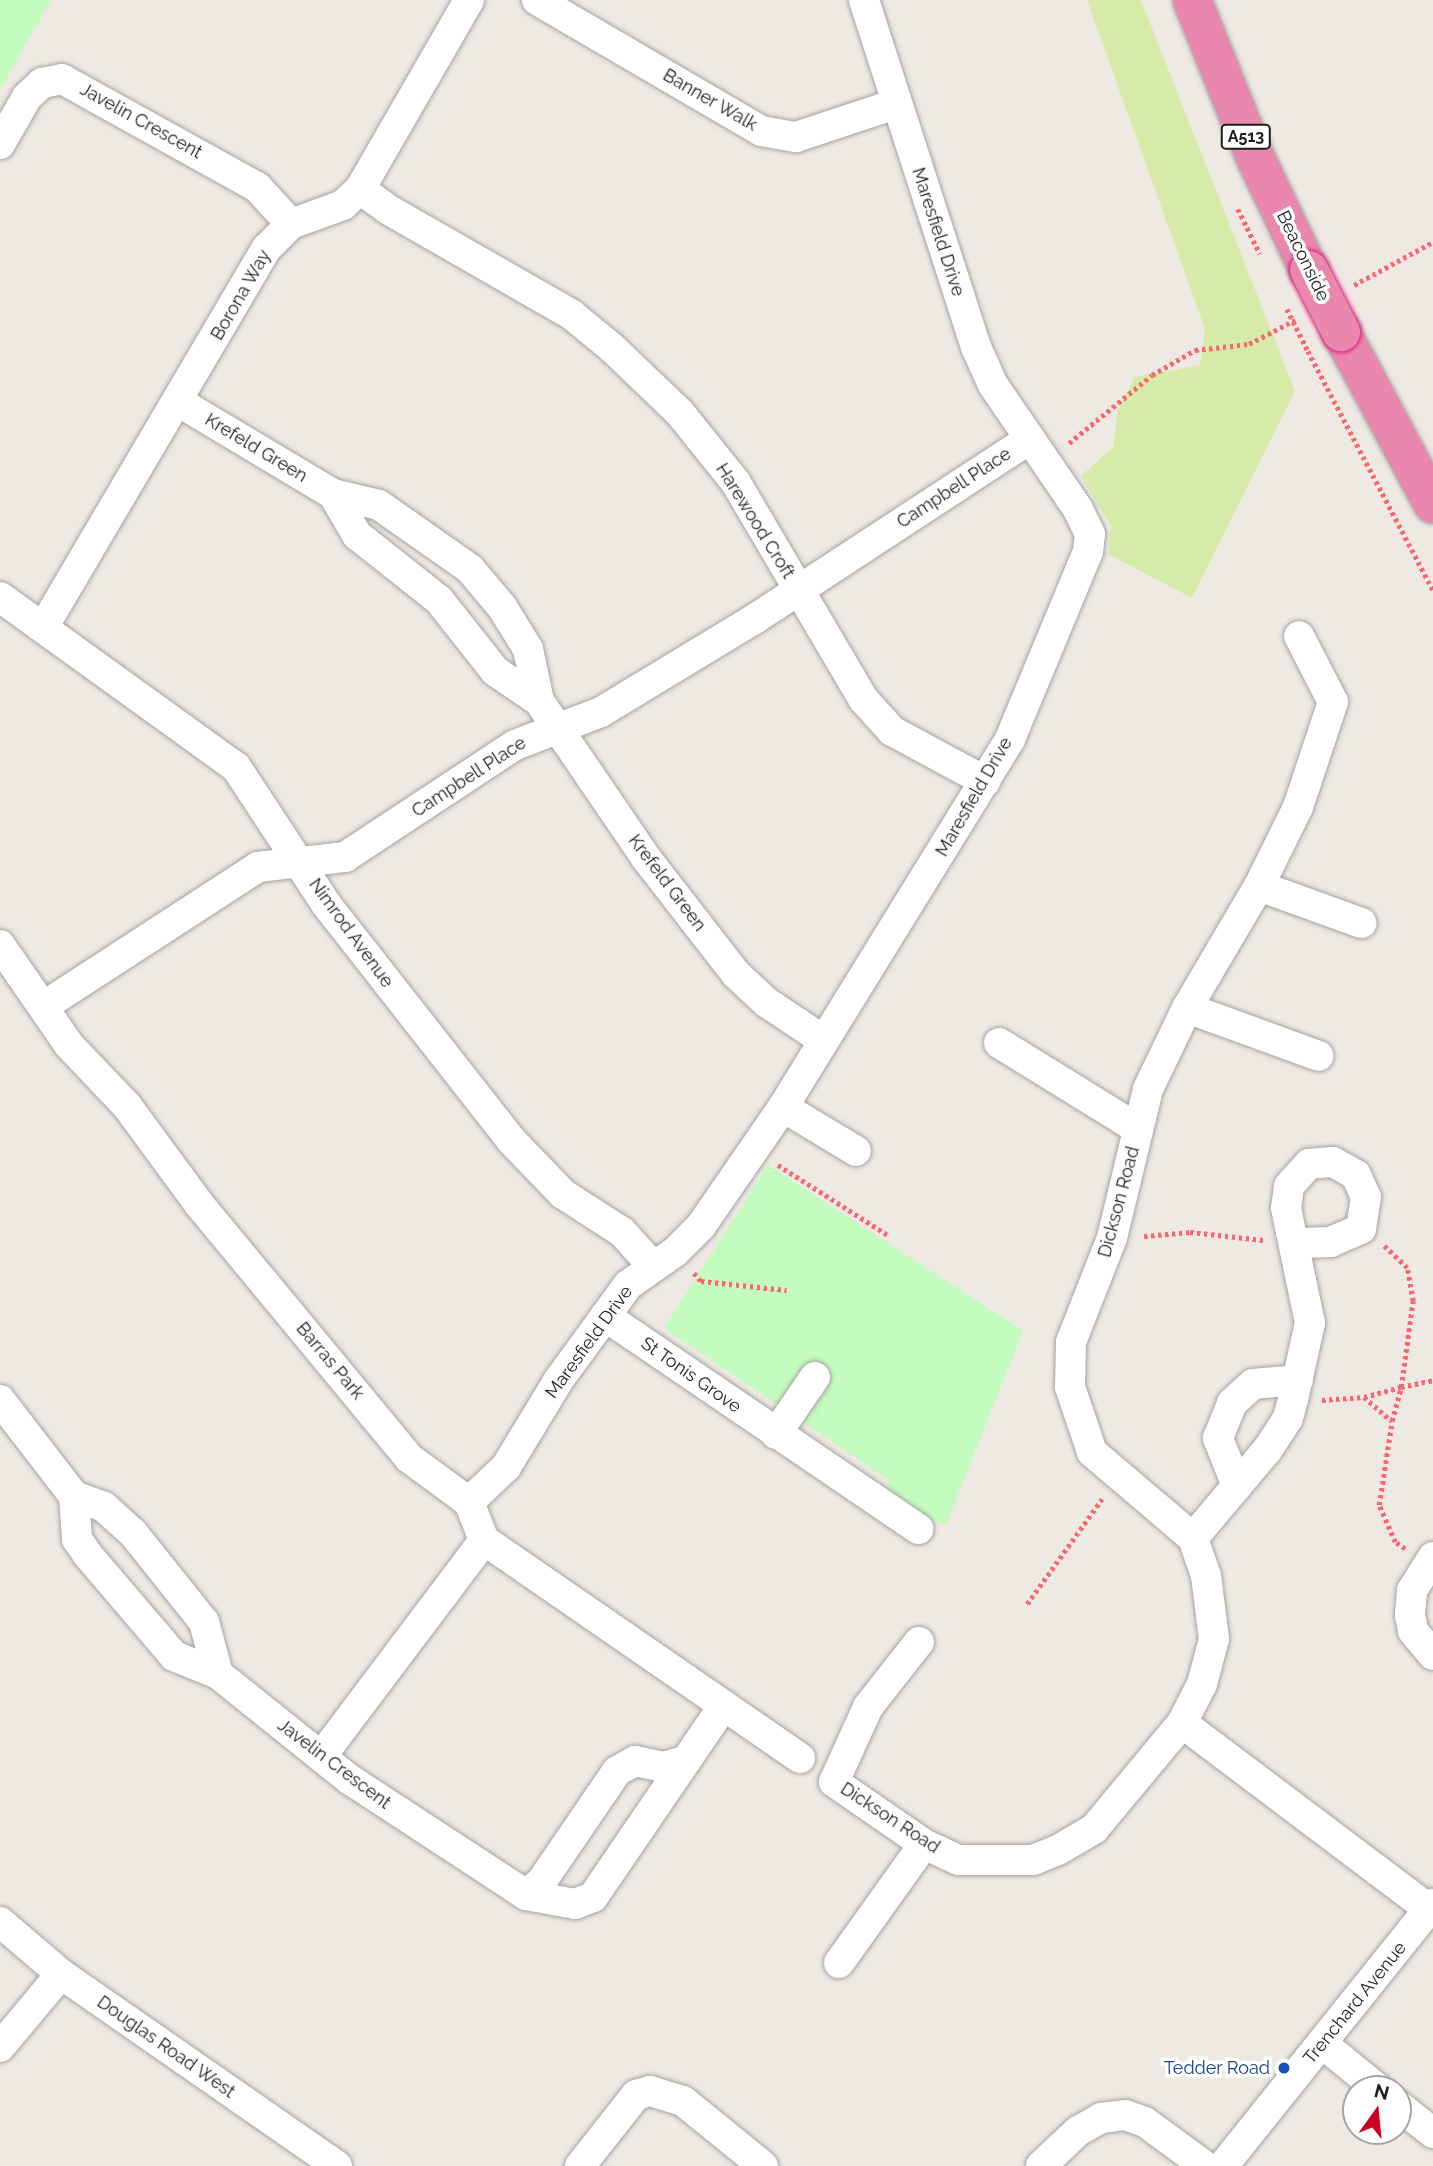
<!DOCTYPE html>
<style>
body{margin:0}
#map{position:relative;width:1433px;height:2166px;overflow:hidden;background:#efe9e3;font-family:Raleway,sans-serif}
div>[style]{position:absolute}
.grass>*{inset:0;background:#d5eba7}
.park>*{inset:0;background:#c4fbbe}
.path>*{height:4.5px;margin-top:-2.25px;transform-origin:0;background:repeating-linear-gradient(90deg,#fd6571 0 3.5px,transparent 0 7px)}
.roads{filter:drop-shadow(0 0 2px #a4a4a4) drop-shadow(0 0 2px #a4a4a4)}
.minor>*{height:30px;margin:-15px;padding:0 15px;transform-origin:15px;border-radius:15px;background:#fff}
.highway>*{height:38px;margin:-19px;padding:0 19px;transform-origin:19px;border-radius:19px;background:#e988ac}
.path-bridge>*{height:4.5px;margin-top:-2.25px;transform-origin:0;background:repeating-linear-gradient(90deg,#fd6571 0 3.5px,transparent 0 7px)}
.bridges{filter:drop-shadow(0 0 2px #dd1f83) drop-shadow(0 0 2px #dd1f83)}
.highway-bridge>*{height:38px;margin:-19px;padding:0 19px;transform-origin:19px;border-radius:19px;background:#e988ac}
.dots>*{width:19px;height:19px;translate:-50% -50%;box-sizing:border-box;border:4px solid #fff;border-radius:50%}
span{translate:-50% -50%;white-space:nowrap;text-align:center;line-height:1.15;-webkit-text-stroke:7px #fff;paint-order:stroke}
.shield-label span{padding:2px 5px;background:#fff;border:2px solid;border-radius:5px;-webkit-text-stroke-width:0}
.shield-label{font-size:16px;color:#1d1d1d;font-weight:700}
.street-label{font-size:18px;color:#1d1d1d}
.transit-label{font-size:18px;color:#164399}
.right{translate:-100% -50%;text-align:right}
.north{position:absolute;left:1342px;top:2075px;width:70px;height:70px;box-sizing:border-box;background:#fff;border:2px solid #a5a5a5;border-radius:50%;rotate:15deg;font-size:19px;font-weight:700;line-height:28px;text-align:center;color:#1d1d1d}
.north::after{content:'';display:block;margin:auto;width:24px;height:32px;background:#cb0025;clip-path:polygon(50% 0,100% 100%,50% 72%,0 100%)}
</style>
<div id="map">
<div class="grass">
<i style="clip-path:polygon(1087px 0,1141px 0,1295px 391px,1192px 598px,1108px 554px,1111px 526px,1081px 476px,1113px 447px,1118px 410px,1135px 377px,1200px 365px,1205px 329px)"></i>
</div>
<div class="park">
<i style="clip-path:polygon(0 0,51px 0,0 89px)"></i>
<i style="clip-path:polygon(768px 1165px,1023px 1331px,946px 1525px,917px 1516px,882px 1493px,890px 1481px,664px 1328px)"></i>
</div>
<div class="path">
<i style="left:1238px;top:209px;width:50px;rotate:63.9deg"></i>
<i style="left:1354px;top:285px;width:90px;rotate:-28.6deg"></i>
<i style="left:1308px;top:351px;width:270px;rotate:62.4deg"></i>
<i style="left:1069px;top:443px;width:107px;rotate:-39.3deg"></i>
<i style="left:1152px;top:375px;width:50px;rotate:-30.2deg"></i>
<i style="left:1195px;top:350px;width:54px;rotate:-6.3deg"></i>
<i style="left:1249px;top:344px;width:52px;rotate:-27.6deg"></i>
<i style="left:778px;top:1165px;width:130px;rotate:32.5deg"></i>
<i style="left:1144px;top:1236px;width:46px;rotate:-5deg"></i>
<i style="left:1190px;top:1232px;width:74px;rotate:6.2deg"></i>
<i style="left:694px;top:1273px;width:11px;rotate:49deg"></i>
<i style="left:701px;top:1281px;width:86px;rotate:6deg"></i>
<i style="left:1364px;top:1397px;width:37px;rotate:41deg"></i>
<i style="left:1322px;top:1400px;width:42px;rotate:-4.1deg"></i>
<i style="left:1364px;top:1397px;width:38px;rotate:-15deg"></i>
<i style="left:1401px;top:1387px;width:87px;rotate:-82.1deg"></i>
<i style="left:1413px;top:1301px;width:34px;rotate:-100deg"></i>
<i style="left:1407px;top:1268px;width:32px;rotate:-136deg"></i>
<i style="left:1405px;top:1549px;width:12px;rotate:-145deg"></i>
<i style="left:1395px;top:1542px;width:40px;rotate:-113.4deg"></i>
<i style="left:1379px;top:1505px;width:85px;rotate:-81.2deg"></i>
<i style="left:1392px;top:1421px;width:35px;rotate:-75deg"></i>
<i style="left:1401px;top:1387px;width:33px;rotate:-12deg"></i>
<i style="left:1027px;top:1604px;width:129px;rotate:-54.5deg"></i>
</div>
<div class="roads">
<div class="minor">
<i style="left:537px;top:0;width:259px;rotate:30.3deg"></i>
<i style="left:761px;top:131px;width:36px;rotate:10deg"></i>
<i style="left:796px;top:137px;width:105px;rotate:-18.3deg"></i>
<i style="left:0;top:144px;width:54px;rotate:-60.1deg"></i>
<i style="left:27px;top:97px;width:21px;rotate:-43deg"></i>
<i style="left:42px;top:83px;width:20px;rotate:-11deg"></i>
<i style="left:62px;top:79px;width:223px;rotate:29deg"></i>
<i style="left:257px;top:187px;width:50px;rotate:47.4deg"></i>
<i style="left:360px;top:189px;width:36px;rotate:36deg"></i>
<i style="left:389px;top:210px;width:211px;rotate:29.8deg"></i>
<i style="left:572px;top:315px;width:50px;rotate:39.4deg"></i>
<i style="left:611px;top:347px;width:95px;rotate:43.7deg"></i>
<i style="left:680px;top:413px;width:90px;rotate:51.3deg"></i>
<i style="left:736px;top:483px;width:252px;rotate:59.5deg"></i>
<i style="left:864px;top:700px;width:42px;rotate:47.9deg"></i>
<i style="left:892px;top:731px;width:106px;rotate:28.3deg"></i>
<i style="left:179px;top:402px;width:179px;rotate:30.9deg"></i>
<i style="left:333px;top:494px;width:47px;rotate:13.4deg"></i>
<i style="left:379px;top:505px;width:111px;rotate:35.1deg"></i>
<i style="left:470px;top:569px;width:50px;rotate:49.9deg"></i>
<i style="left:502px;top:607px;width:49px;rotate:58.2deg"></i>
<i style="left:528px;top:649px;width:53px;rotate:78.1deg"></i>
<i style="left:333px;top:494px;width:48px;rotate:59.7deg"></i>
<i style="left:357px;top:535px;width:105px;rotate:38.4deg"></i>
<i style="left:439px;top:600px;width:90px;rotate:51.7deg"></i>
<i style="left:495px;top:671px;width:53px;rotate:34.3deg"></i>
<i style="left:539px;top:701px;width:190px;rotate:55.7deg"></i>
<i style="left:646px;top:858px;width:147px;rotate:52.2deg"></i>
<i style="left:736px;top:974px;width:41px;rotate:43deg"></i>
<i style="left:766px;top:1002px;width:69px;rotate:33.7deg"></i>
<i style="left:0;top:597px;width:291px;rotate:35.8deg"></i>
<i style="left:236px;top:767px;width:164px;rotate:56.7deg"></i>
<i style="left:326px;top:904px;width:298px;rotate:51.9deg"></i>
<i style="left:510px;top:1139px;width:76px;rotate:46.1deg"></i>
<i style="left:563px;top:1194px;width:70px;rotate:32.8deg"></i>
<i style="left:622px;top:1232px;width:45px;rotate:47.7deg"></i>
<i style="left:44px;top:626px;width:439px;rotate:-59.5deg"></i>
<i style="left:267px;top:248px;width:34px;rotate:-45deg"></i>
<i style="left:291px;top:224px;width:55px;rotate:-20.1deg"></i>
<i style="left:343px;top:205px;width:23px;rotate:-43deg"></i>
<i style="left:360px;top:189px;width:218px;rotate:-60deg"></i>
<i style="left:1259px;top:886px;width:109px;rotate:19.9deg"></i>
<i style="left:0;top:945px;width:121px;rotate:55.4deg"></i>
<i style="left:69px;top:1045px;width:84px;rotate:46.4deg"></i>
<i style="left:127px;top:1106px;width:122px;rotate:53.7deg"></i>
<i style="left:199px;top:1204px;width:330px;rotate:50.4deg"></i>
<i style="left:409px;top:1458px;width:74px;rotate:36.3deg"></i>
<i style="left:469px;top:1502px;width:41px;rotate:68.5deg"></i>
<i style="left:484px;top:1540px;width:384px;rotate:34.6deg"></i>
<i style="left:44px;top:1006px;width:255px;rotate:-33deg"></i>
<i style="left:258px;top:867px;width:88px;rotate:-6.6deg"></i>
<i style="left:345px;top:857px;width:204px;rotate:-33.4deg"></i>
<i style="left:515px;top:745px;width:92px;rotate:-21deg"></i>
<i style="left:601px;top:712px;width:178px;rotate:-31.2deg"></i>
<i style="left:753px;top:620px;width:331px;rotate:-33.2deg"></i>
<i style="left:1187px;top:1008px;width:140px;rotate:20deg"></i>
<i style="left:999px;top:1043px;width:163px;rotate:31.7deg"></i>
<i style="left:783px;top:1107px;width:85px;rotate:31.1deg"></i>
<i style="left:605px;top:1316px;width:379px;rotate:34.2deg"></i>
<i style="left:0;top:1400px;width:121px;rotate:52.4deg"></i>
<i style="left:74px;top:1496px;width:32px;rotate:20deg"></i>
<i style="left:104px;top:1507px;width:39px;rotate:42deg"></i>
<i style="left:133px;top:1533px;width:114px;rotate:51.4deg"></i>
<i style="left:204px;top:1622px;width:54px;rotate:74.9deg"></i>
<i style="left:776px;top:1434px;width:69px;rotate:-55.6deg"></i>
<i style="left:1237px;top:1486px;width:52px;rotate:-111.6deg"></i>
<i style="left:1218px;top:1438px;width:38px;rotate:-68deg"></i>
<i style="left:1232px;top:1403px;width:28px;rotate:-42deg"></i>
<i style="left:1253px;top:1384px;width:45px;rotate:-5.1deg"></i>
<i style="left:74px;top:1496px;width:43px;rotate:86deg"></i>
<i style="left:77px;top:1539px;width:18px;rotate:56deg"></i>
<i style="left:87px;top:1554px;width:134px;rotate:49.5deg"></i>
<i style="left:174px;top:1656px;width:48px;rotate:22.2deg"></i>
<i style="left:218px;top:1674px;width:168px;rotate:38.7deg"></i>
<i style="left:349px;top:1779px;width:212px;rotate:33.2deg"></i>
<i style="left:526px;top:1895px;width:50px;rotate:10.4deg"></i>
<i style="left:575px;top:1904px;width:19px;rotate:-21deg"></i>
<i style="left:593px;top:1897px;width:232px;rotate:-55.7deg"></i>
<i style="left:469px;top:1502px;width:51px;rotate:-43.4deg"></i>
<i style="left:506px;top:1467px;width:100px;rotate:-58.8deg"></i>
<i style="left:558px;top:1381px;width:119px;rotate:-53.9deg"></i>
<i style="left:628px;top:1285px;width:57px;rotate:-35.1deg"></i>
<i style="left:675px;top:1252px;width:37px;rotate:-45deg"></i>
<i style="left:701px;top:1226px;width:145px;rotate:-55.4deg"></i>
<i style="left:783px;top:1107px;width:432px;rotate:-58.3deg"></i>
<i style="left:1010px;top:739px;width:203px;rotate:-67.4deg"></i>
<i style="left:1088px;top:552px;width:18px;rotate:-84deg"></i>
<i style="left:1090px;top:534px;width:28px;rotate:-116deg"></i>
<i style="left:1078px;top:509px;width:150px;rotate:-124.4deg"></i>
<i style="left:993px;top:385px;width:42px;rotate:-114.1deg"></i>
<i style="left:976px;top:347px;width:365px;rotate:-107.9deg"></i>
<i style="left:1193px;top:1538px;width:116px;rotate:-49.9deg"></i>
<i style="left:1268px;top:1449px;width:37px;rotate:-57deg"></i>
<i style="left:1288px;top:1418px;width:20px;rotate:-75deg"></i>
<i style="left:1293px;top:1399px;width:78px;rotate:-77.4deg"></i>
<i style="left:1310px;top:1323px;width:117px;rotate:-101.8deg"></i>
<i style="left:1286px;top:1208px;width:22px;rotate:-82deg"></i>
<i style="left:1289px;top:1186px;width:30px;rotate:-48deg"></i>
<i style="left:1309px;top:1164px;width:24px;rotate:-5deg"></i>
<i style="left:1333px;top:1162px;width:26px;rotate:29deg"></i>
<i style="left:1356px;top:1175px;width:24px;rotate:66deg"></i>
<i style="left:1366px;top:1197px;width:32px;rotate:99deg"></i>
<i style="left:1361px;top:1229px;width:33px;rotate:157deg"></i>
<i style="left:1331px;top:1242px;width:35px;rotate:178deg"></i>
<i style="left:1433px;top:1557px;width:40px;rotate:122deg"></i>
<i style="left:1412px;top:1591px;width:24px;rotate:95deg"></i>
<i style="left:1410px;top:1615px;width:16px;rotate:79deg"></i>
<i style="left:1413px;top:1631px;width:31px;rotate:50deg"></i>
<i style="left:919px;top:1642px;width:83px;rotate:128.1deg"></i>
<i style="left:868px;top:1707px;width:82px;rotate:114.4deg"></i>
<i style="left:834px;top:1782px;width:109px;rotate:34.6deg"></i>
<i style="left:924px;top:1844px;width:38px;rotate:25deg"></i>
<i style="left:959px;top:1860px;width:74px"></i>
<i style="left:1033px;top:1860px;width:27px;rotate:-22deg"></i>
<i style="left:1058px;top:1850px;width:42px;rotate:-30.3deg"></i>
<i style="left:1094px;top:1829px;width:138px;rotate:-50.3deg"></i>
<i style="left:1182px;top:1723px;width:309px;rotate:37deg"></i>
<i style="left:1182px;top:1723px;width:44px;rotate:-62.9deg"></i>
<i style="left:1202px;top:1684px;width:47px;rotate:-75.1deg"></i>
<i style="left:1214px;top:1639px;width:64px;rotate:-97.2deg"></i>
<i style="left:1206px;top:1576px;width:40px;rotate:-108.9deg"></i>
<i style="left:1193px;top:1538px;width:133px;rotate:-139.6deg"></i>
<i style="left:1092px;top:1452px;width:69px;rotate:-108.7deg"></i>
<i style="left:1070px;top:1387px;width:45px;rotate:-88.7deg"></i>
<i style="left:1071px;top:1342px;width:112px;rotate:-68.5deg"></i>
<i style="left:1112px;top:1238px;width:153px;rotate:-76.4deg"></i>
<i style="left:1148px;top:1089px;width:90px;rotate:-64.3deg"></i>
<i style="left:1187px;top:1008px;width:142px;rotate:-59.5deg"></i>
<i style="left:1259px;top:886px;width:88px;rotate:-63.7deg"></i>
<i style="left:1298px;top:807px;width:111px;rotate:-71.6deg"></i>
<i style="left:1333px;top:702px;width:74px;rotate:-117.3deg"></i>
<i style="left:323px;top:1754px;width:268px;rotate:-53deg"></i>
<i style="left:526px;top:1895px;width:21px;rotate:-41deg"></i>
<i style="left:542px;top:1881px;width:133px;rotate:-55.7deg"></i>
<i style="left:617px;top:1771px;width:21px;rotate:-29deg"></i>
<i style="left:635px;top:1761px;width:29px;rotate:12deg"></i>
<i style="left:663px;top:1767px;width:20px;rotate:-15deg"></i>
<i style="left:0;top:1922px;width:80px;rotate:40.4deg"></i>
<i style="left:61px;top:1974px;width:336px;rotate:34.8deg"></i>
<i style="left:839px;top:1963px;width:146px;rotate:-54.5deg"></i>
<i style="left:1323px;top:2044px;width:71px;rotate:39.3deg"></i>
<i style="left:0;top:2047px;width:95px;rotate:-50.1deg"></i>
<i style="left:1398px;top:2105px;width:45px;rotate:38.7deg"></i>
<i style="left:580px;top:2166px;width:90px;rotate:-51.7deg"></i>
<i style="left:636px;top:2095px;width:15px;rotate:-16deg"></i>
<i style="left:650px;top:2091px;width:34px;rotate:17deg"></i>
<i style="left:683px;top:2101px;width:103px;rotate:39.1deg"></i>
<i style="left:1041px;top:2166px;width:51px;rotate:-43.4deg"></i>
<i style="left:1078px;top:2131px;width:26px;rotate:-29deg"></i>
<i style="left:1101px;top:2118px;width:24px;rotate:-7deg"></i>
<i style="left:1125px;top:2115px;width:21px;rotate:19deg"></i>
<i style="left:1145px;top:2122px;width:74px;rotate:36.3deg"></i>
<i style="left:1223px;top:2166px;width:336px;rotate:-51.3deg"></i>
</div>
<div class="highway">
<i style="left:1192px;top:0;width:171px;rotate:68.1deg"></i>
<i style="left:1256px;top:159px;width:123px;rotate:64.5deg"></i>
<i style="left:1341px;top:332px;width:195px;rotate:61.9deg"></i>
</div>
</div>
<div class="path-bridge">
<i style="left:1287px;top:309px;width:47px;rotate:63.4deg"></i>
</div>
<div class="bridges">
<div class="highway-bridge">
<i style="left:1309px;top:270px;width:70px;rotate:62.7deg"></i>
</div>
</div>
<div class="dots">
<i style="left:1284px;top:2068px;background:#1a4fb4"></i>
</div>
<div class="shield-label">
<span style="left:1246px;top:137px">A513</span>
</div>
<div class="street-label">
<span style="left:710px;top:100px;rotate:30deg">Banner Walk</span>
<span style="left:141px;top:121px;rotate:29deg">Javelin Crescent</span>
<span style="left:938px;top:232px;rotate:72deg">Maresfield Drive</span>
<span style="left:1303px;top:256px;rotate:64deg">Beaconside</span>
<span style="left:241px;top:295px;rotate:-60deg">Borona Way</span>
<span style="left:256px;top:448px;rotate:31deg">Krefeld Green</span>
<span style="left:954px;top:488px;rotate:-33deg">Campbell Place</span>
<span style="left:755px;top:521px;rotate:58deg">Harewood Croft</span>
<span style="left:469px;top:777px;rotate:-33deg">Campbell Place</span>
<span style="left:974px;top:797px;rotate:-60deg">Maresfield Drive</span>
<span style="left:667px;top:883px;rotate:53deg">Krefeld Green</span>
<span style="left:351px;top:933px;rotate:54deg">Nimrod Avenue</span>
<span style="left:1119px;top:1202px;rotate:-75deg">Dickson Road</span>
<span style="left:589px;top:1342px;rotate:-54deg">Maresfield Drive</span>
<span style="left:330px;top:1361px;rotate:50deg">Barras Park</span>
<span style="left:691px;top:1375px;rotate:35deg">St Tonis Grove</span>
<span style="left:334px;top:1764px;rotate:37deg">Javelin Crescent</span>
<span style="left:890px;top:1818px;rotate:33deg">Dickson Road</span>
<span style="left:1355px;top:2003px;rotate:-51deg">Trenchard Avenue</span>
<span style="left:166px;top:2047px;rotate:35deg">Douglas Road West</span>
</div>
<div class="transit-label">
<span class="right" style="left:1270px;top:2068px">Tedder Road</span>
</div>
<div class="north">N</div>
</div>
